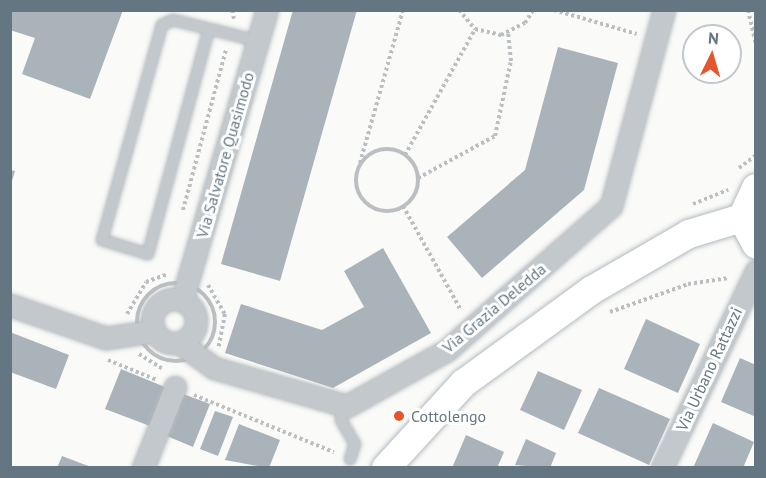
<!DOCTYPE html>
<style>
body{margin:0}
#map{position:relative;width:766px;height:478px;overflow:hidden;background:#fafaf8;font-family:"PT Sans",sans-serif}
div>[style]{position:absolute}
.building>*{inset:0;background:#aab3b9}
.path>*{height:4px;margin-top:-2px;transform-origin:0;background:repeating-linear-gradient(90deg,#bbbfc2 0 3px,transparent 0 6px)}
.path>.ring{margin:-2px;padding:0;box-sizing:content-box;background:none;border:4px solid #bbbfc2;border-radius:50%}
.roads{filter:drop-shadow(0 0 2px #b3babf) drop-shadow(0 0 2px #b3babf)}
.lane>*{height:10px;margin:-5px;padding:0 5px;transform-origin:5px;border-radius:5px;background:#c3c8cc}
.street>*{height:21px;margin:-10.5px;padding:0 10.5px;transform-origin:10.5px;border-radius:10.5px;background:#c3c8cc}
.street>.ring{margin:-10.5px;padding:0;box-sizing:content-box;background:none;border:21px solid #c3c8cc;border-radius:50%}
.secondary>*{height:28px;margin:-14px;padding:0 14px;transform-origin:14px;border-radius:14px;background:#fff}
.dots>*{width:16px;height:16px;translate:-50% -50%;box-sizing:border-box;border:3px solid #fff;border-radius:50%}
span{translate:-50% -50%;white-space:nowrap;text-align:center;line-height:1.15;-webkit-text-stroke:6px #fff;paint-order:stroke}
.street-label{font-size:16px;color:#657683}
.poi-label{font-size:16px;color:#657683}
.left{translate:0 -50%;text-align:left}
.frame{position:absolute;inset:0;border:12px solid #657683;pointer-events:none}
.north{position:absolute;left:682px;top:24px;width:60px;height:60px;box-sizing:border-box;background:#fff;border:2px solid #c1c8cd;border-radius:50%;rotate:5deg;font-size:16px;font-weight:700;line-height:24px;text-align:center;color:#657683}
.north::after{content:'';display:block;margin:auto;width:21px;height:27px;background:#e4572e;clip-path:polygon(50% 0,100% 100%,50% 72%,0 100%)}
</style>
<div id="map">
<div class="building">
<i style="clip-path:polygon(10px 10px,123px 10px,90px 99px,22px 74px,35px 38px,10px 30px)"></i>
<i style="clip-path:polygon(293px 10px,357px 10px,280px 281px,221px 264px)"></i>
<i style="clip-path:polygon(558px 47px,618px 63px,584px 190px,482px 278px,447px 237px,525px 170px)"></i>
<i style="clip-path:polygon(10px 170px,15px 171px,11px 184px,10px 184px)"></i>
<i style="clip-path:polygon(383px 248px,431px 333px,333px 388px,225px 353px,241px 304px,322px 330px,364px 307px,344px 271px)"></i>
<i style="clip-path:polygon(646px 319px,700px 344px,678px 393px,624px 369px)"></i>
<i style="clip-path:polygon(10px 332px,69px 355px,56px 389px,10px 372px)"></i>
<i style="clip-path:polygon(740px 358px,756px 365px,756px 417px,721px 402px)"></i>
<i style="clip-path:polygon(121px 369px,165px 387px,150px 426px,105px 409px)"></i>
<i style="clip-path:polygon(538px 371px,582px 390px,564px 430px,520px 410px)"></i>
<i style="clip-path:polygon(599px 388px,670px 419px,649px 465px,578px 433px)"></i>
<i style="clip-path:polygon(178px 392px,210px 404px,193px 447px,162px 434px)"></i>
<i style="clip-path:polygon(215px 411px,233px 417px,218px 456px,200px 449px)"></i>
<i style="clip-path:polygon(713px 423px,754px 442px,743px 468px,693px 468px)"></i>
<i style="clip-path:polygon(239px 424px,280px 440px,269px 468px,225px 460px)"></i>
<i style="clip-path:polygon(466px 435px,504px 452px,497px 468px,452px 468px)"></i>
<i style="clip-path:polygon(526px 439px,556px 453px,550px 468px,515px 465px)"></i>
<i style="clip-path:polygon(62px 456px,91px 467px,91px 468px,57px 468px)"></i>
</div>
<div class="path">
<i style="left:232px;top:10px;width:9px;rotate:77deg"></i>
<i style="left:459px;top:10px;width:25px;rotate:50deg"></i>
<i style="left:475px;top:29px;width:27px;rotate:13deg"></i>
<i style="left:501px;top:35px;width:27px;rotate:-27deg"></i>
<i style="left:525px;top:23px;width:15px;rotate:-58deg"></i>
<i style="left:554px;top:10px;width:86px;rotate:16.1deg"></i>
<i style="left:748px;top:10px;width:35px;rotate:77deg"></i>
<i class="ring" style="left:356px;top:149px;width:58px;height:58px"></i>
<i style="left:405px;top:155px;width:144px;rotate:-60.9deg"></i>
<i style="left:360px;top:163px;width:159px;rotate:-74.3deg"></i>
<i style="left:739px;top:168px;width:21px;rotate:-37deg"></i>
<i style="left:418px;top:178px;width:88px;rotate:-28.6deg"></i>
<i style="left:495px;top:136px;width:77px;rotate:-78deg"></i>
<i style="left:511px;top:61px;width:28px;rotate:-96deg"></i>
<i style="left:693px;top:204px;width:38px;rotate:-22deg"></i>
<i style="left:403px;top:206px;width:119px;rotate:60.9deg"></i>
<i style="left:183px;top:210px;width:167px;rotate:-75deg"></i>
<i class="ring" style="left:137px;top:283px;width:74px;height:74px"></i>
<i style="left:208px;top:285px;width:34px;rotate:60deg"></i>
<i style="left:225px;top:314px;width:33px;rotate:101deg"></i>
<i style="left:610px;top:312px;width:83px;rotate:-19.7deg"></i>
<i style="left:688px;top:284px;width:41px;rotate:-8.3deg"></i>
<i style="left:127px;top:314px;width:37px;rotate:-59deg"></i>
<i style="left:146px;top:282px;width:23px;rotate:-20deg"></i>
<i style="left:139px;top:354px;width:28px;rotate:32deg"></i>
<i style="left:108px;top:360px;width:53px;rotate:22.2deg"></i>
<i style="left:194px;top:395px;width:151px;rotate:22.2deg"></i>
</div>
<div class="roads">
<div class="lane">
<i style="left:209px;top:29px;width:233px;rotate:105.2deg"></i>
<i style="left:148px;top:254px;width:48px;rotate:-163.1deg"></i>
<i style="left:102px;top:240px;width:223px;rotate:-74.4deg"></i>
<i style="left:162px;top:25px;width:12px;rotate:-24deg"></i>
<i style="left:173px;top:20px;width:88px;rotate:13.9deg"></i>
<i style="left:343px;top:405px;width:15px;rotate:98deg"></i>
<i style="left:341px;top:420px;width:28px;rotate:60deg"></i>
<i style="left:355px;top:444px;width:16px;rotate:108deg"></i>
</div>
<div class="street">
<i class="ring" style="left:152px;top:299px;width:23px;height:23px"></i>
<i style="left:182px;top:300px;width:302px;rotate:-73.7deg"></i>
<i style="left:10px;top:305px;width:102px;rotate:19deg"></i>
<i style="left:106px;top:338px;width:49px;rotate:-8.3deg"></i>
<i style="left:180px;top:343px;width:42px;rotate:36.3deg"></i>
<i style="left:214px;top:368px;width:138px;rotate:15.9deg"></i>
<i style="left:347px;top:406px;width:115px;rotate:-29.2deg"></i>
<i style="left:447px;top:350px;width:218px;rotate:-41.3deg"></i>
<i style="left:611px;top:206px;width:203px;rotate:-74.9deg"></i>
<i style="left:143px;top:468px;width:87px;rotate:-68.4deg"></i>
<i style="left:662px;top:468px;width:218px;rotate:-64.5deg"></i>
</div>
<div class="secondary">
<i style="left:756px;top:188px;width:33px;rotate:115deg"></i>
<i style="left:742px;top:218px;width:30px;rotate:62deg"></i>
<i style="left:386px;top:468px;width:115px;rotate:-47.5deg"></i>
<i style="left:464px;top:383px;width:158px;rotate:-36deg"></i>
<i style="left:592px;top:290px;width:112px;rotate:-30deg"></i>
<i style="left:689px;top:234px;width:55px;rotate:-16.8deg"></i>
</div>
</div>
<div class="dots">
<i style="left:399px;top:416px;background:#e4572e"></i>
</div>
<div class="street-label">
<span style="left:225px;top:155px;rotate:-74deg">Via Salvatore Quasimodo</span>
<span style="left:494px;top:308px;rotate:-40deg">Via Grazia Deledda</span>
<span style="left:709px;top:369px;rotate:-65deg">Via Urbano Rattazzi</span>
</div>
<div class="poi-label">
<span class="left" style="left:411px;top:416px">Cottolengo</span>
</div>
<div class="frame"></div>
<div class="north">N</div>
</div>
